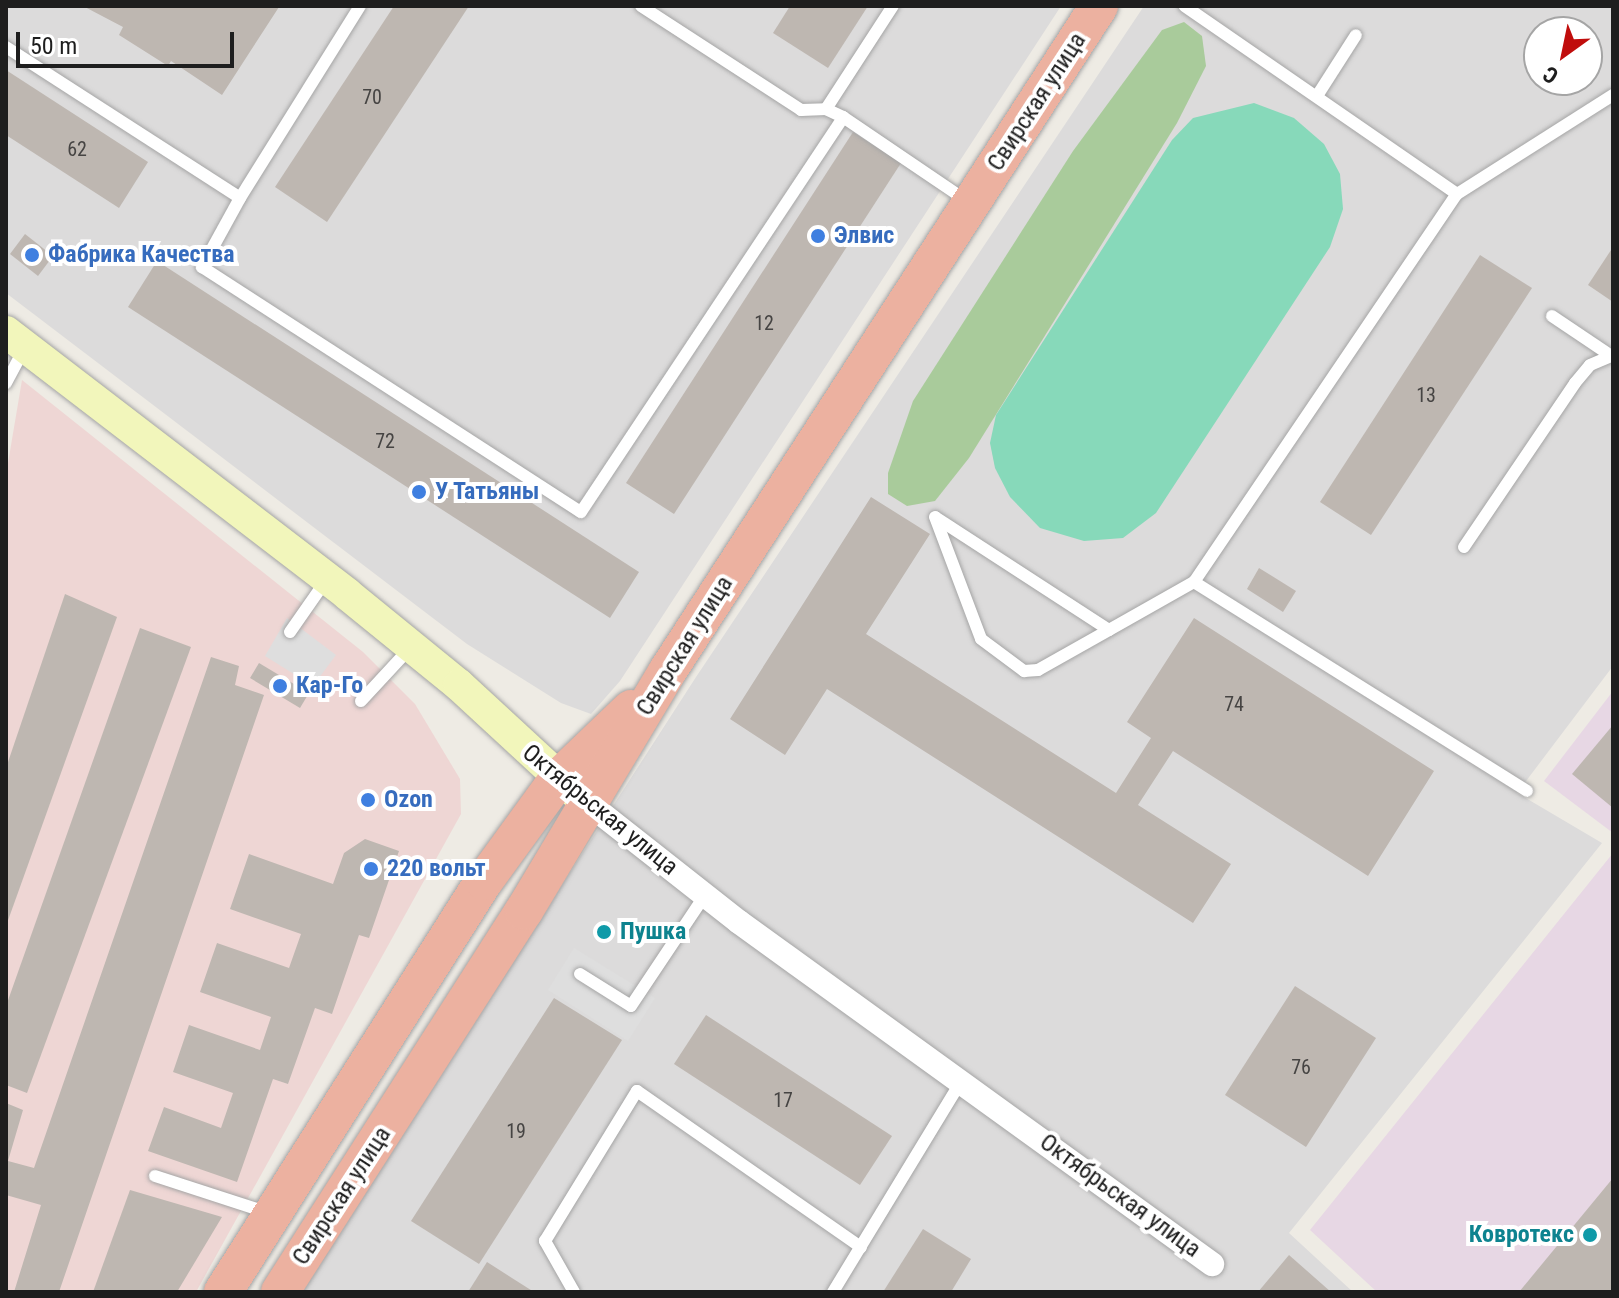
<!DOCTYPE html>
<meta charset="utf-8">
<style>
body{margin:0}
#map{position:relative;width:1619px;height:1298px;overflow:hidden;background:#eeebe4;font-family:"Roboto Condensed",sans-serif}
div>[style]{position:absolute}
.residential>*{inset:0;background:#dcdbdb}
.commercial>*{inset:0;background:#eed6d4}
.industrial>*{inset:0;background:#e7d7e4}
.forest>*{inset:0;background:#a9cb9b}
.pitch>*{inset:0;background:#87d9ba}
.parking>*{inset:0;background:#dedede}
.building>*{inset:0;background:#beb7b1}
.roads{filter:drop-shadow(0 0 2px #a5a5a5) drop-shadow(0 0 2px #a5a5a5)}
.service>*{height:12px;margin:-6px;padding:0 6px;transform-origin:6px;border-radius:6px;background:#fff}
.minor>*{height:24px;margin:-12px;padding:0 12px;transform-origin:12px;border-radius:12px;background:#fff}
.secondary>*{height:32px;margin:-16px;padding:0 16px;transform-origin:16px;border-radius:16px;background:#f2f6bb}
.trunk>*{height:38px;margin:-19px;padding:0 19px;transform-origin:19px;border-radius:19px;background:#ecb1a0}
.dots>*{width:22px;height:22px;translate:-50% -50%;box-sizing:border-box;border:4px solid #fff;border-radius:50%}
span{translate:-50% -50%;white-space:nowrap;text-align:center;line-height:1.15;-webkit-text-stroke:8px #fff;paint-order:stroke}
.number-label{font-size:20px;color:#464443}
.number-label span{-webkit-text-stroke-width:0}
.street-label{font-size:24px;color:#1e1e1e}
.shop-label{font-size:24px;color:#366cbe;font-weight:700}
.left{translate:0 -50%;text-align:left}
.culture-label{font-size:24px;color:#0d838f;font-weight:700}
.right{translate:-100% -50%;text-align:right}
.frame{position:absolute;inset:0;border:8px solid #1e1e1e;pointer-events:none}
.north{position:absolute;left:1523px;top:16px;width:80px;height:80px;box-sizing:border-box;background:#fff;border:2px solid #a5a5a5;border-radius:50%;rotate:213deg;font-size:22px;font-weight:700;line-height:32px;text-align:center;color:#1e1e1e}
.north::after{content:'';display:block;margin:auto;width:28px;height:36px;background:#c00d0c;clip-path:polygon(50% 0,100% 100%,50% 72%,0 100%)}
.scale{position:absolute;left:16px;top:32px;width:218px;height:36px;box-sizing:border-box;border:4px solid #1e1e1e;border-top:0;padding-left:10px;font-size:24px;line-height:28px;white-space:nowrap;color:#1e1e1e;-webkit-text-stroke:6px #fff;paint-order:stroke}
</style>
<div id="map">
<div class="residential">
<i style="clip-path:polygon(6px 6px,1061px 6px,620px 681px,591px 714px,561px 703px,467px 644px,6px 293px)"></i>
<i style="clip-path:polygon(evenodd,1144px 6px,1613px 6px,1613px 666px,1517px 793px,1602px 843px,1289px 1233px,1353px 1292px,300px 1292px,696px 677px,1144px 6px,1539px 32px,1587px 32px,1587px 80px,1539px 80px,1539px 32px)"></i>
</div>
<div class="commercial">
<i style="clip-path:polygon(22px 380px,363px 652px,415px 704px,460px 779px,461px 814px,196px 1292px,6px 1292px,6px 475px)"></i>
</div>
<div class="industrial">
<i style="clip-path:polygon(1613px 691px,1613px 833px,1544px 781px)"></i>
<i style="clip-path:polygon(1613px 853px,1613px 1292px,1377px 1292px,1310px 1230px)"></i>
</div>
<div class="forest">
<i style="clip-path:polygon(1184px 22px,1202px 36px,1206px 66px,1177px 123px,969px 458px,935px 501px,907px 506px,888px 494px,888px 473px,913px 401px,1073px 151px,1162px 30px)"></i>
</div>
<div class="pitch">
<i style="clip-path:polygon(1254px 103px,1294px 118px,1324px 144px,1340px 174px,1343px 209px,1330px 247px,1156px 513px,1123px 538px,1084px 541px,1040px 528px,1010px 497px,995px 468px,990px 443px,996px 415px,1172px 140px,1193px 118px)"></i>
</div>
<div class="parking">
<i style="clip-path:polygon(287px 618px,336px 655px,313px 686px,265px 656px)"></i>
<i style="clip-path:polygon(574px 948px,655px 998px,628px 1041px,548px 990px)"></i>
</div>
<div class="building">
<i style="clip-path:polygon(83px 6px,277px 6px,279px 7px,222px 95px,171px 61px,168px 66px,119px 35px,123px 27px)"></i>
<i style="clip-path:polygon(394px 6px,469px 6px,327px 222px,275px 187px)"></i>
<i style="clip-path:polygon(790px 6px,868px 6px,828px 68px,773px 33px)"></i>
<i style="clip-path:polygon(6px 70px,148px 162px,119px 208px,6px 135px)"></i>
<i style="clip-path:polygon(853px 132px,901px 163px,674px 514px,626px 483px)"></i>
<i style="clip-path:polygon(25px 234px,53px 256px,38px 276px,10px 254px)"></i>
<i style="clip-path:polygon(1613px 247px,1613px 302px,1588px 285px)"></i>
<i style="clip-path:polygon(1480px 255px,1532px 288px,1371px 535px,1320px 502px)"></i>
<i style="clip-path:polygon(157px 261px,639px 572px,610px 618px,128px 307px)"></i>
<i style="clip-path:polygon(871px 497px,930px 534px,866px 634px,1116px 793px,1151px 738px,1127px 722px,1194px 618px,1434px 771px,1368px 876px,1173px 751px,1138px 805px,1231px 864px,1193px 923px,827px 689px,785px 755px,730px 719px)"></i>
<i style="clip-path:polygon(1259px 568px,1296px 591px,1283px 612px,1247px 589px)"></i>
<i style="clip-path:polygon(65px 594px,117px 617px,6px 926px,6px 768px)"></i>
<i style="clip-path:polygon(140px 628px,191px 647px,27px 1093px,6px 1085px,6px 1006px)"></i>
<i style="clip-path:polygon(211px 657px,239px 666px,235px 685px,264px 695px,59px 1292px,14px 1292px,41px 1205px,6px 1195px,6px 1103px,23px 1110px,8px 1161px,34px 1168px)"></i>
<i style="clip-path:polygon(259px 663px,309px 693px,300px 708px,250px 678px)"></i>
<i style="clip-path:polygon(1613px 725px,1613px 808px,1572px 774px)"></i>
<i style="clip-path:polygon(365px 839px,399px 851px,369px 938px,359px 935px,332px 1014px,315px 1008px,288px 1084px,273px 1079px,237px 1182px,148px 1151px,164px 1107px,221px 1128px,233px 1093px,173px 1072px,189px 1025px,260px 1050px,271px 1017px,200px 992px,217px 943px,289px 968px,301px 934px,230px 909px,249px 854px,333px 884px,344px 853px)"></i>
<i style="clip-path:polygon(1295px 986px,1376px 1038px,1306px 1147px,1225px 1095px)"></i>
<i style="clip-path:polygon(554px 998px,622px 1040px,479px 1264px,411px 1221px)"></i>
<i style="clip-path:polygon(706px 1015px,892px 1136px,860px 1185px,674px 1064px)"></i>
<i style="clip-path:polygon(1613px 1178px,1613px 1292px,1519px 1292px)"></i>
<i style="clip-path:polygon(130px 1190px,222px 1217px,177px 1292px,93px 1292px)"></i>
<i style="clip-path:polygon(923px 1229px,971px 1259px,951px 1292px,883px 1292px)"></i>
<i style="clip-path:polygon(1289px 1255px,1331px 1292px,1258px 1292px)"></i>
<i style="clip-path:polygon(487px 1262px,534px 1292px,468px 1292px)"></i>
</div>
<div class="roads">
<div class="service">
<i style="left:641px;top:6px;width:191px;rotate:33deg"></i>
<i style="left:801px;top:110px;width:25px;rotate:-2deg"></i>
<i style="left:6px;top:47px;width:278px;rotate:32.8deg"></i>
<i style="left:240px;top:198px;width:79px;rotate:118.8deg"></i>
<i style="left:202px;top:267px;width:451px;rotate:32.9deg"></i>
<i style="left:581px;top:512px;width:474px;rotate:-56.4deg"></i>
<i style="left:843px;top:117px;width:150px;rotate:34.1deg"></i>
<i style="left:1317px;top:96px;width:72px;rotate:-57.4deg"></i>
<i style="left:843px;top:117px;width:19px;rotate:-155deg"></i>
<i style="left:826px;top:109px;width:123px;rotate:-57deg"></i>
<i style="left:1457px;top:194px;width:185px;rotate:-32.4deg"></i>
<i style="left:240px;top:198px;width:226px;rotate:-58deg"></i>
<i style="left:1552px;top:316px;width:66px;rotate:33.9deg"></i>
<i style="left:6px;top:383px;width:38px;rotate:-62deg"></i>
<i style="left:1464px;top:547px;width:198px;rotate:-55.9deg"></i>
<i style="left:1575px;top:383px;width:23px;rotate:-50deg"></i>
<i style="left:1590px;top:365px;width:25px;rotate:-23deg"></i>
<i style="left:1194px;top:582px;width:393px;rotate:32.1deg"></i>
<i style="left:1109px;top:630px;width:207px;rotate:-147deg"></i>
<i style="left:935px;top:517px;width:130px;rotate:69.3deg"></i>
<i style="left:981px;top:639px;width:54px;rotate:36.7deg"></i>
<i style="left:1024px;top:671px;width:14px;rotate:-4deg"></i>
<i style="left:1038px;top:670px;width:81px;rotate:-29.4deg"></i>
<i style="left:1109px;top:630px;width:98px;rotate:-29.5deg"></i>
<i style="left:1194px;top:582px;width:469px;rotate:-55.9deg"></i>
<i style="left:1457px;top:194px;width:331px;rotate:-145.4deg"></i>
<i style="left:290px;top:632px;width:65px;rotate:-55.1deg"></i>
<i style="left:361px;top:701px;width:72px;rotate:-47.2deg"></i>
<i style="left:580px;top:974px;width:60px;rotate:32.1deg"></i>
<i style="left:631px;top:1006px;width:133px;rotate:-56.3deg"></i>
<i style="left:155px;top:1176px;width:117px;rotate:18deg"></i>
<i style="left:574px;top:1292px;width:59px;rotate:-119.6deg"></i>
<i style="left:545px;top:1241px;width:176px;rotate:-58.5deg"></i>
<i style="left:637px;top:1091px;width:273px;rotate:34.9deg"></i>
<i style="left:833px;top:1292px;width:248px;rotate:-58.7deg"></i>
</div>
<div class="minor">
<i style="left:589px;top:804px;width:191px;rotate:38.2deg"></i>
<i style="left:739px;top:922px;width:584px;rotate:35.87deg"></i>
</div>
<div class="secondary">
<i style="left:6px;top:332px;width:430px;rotate:37.5deg"></i>
<i style="left:347px;top:594px;width:144px;rotate:39.1deg"></i>
<i style="left:459px;top:685px;width:162px;rotate:42.7deg"></i>
</div>
<div class="trunk">
<i style="left:223px;top:1292px;width:487px;rotate:-57.6deg"></i>
<i style="left:484px;top:881px;width:126px;rotate:-54deg"></i>
<i style="left:558px;top:779px;width:101px;rotate:-43.8deg"></i>
<i style="left:280px;top:1292px;width:452px;rotate:-57.4deg"></i>
<i style="left:524px;top:911px;width:279px;rotate:-59.1deg"></i>
<i style="left:667px;top:672px;width:794px;rotate:-57.03deg"></i>
</div>
</div>
<div class="dots">
<i style="left:818px;top:236px;background:#3f7fe0"></i>
<i style="left:32px;top:255px;background:#3f7fe0"></i>
<i style="left:419px;top:492px;background:#3f7fe0"></i>
<i style="left:280px;top:686px;background:#3f7fe0"></i>
<i style="left:368px;top:800px;background:#3f7fe0"></i>
<i style="left:371px;top:869px;background:#3f7fe0"></i>
<i style="left:604px;top:932px;background:#0f9aa8"></i>
<i style="left:1590px;top:1235px;background:#0f9aa8"></i>
</div>
<div class="number-label">
<span style="left:372px;top:97px">70</span>
<span style="left:77px;top:149px">62</span>
<span style="left:764px;top:323px">12</span>
<span style="left:1426px;top:395px">13</span>
<span style="left:385px;top:441px">72</span>
<span style="left:1234px;top:704px">74</span>
<span style="left:1301px;top:1067px">76</span>
<span style="left:783px;top:1100px">17</span>
<span style="left:516px;top:1131px">19</span>
</div>
<div class="street-label">
<span style="left:1037px;top:102px;rotate:-57deg">Свирская улица</span>
<span style="left:685px;top:646px;rotate:-58deg">Свирская улица</span>
<span style="left:600px;top:810px;rotate:39deg">Октябрьская улица</span>
<span style="left:342px;top:1196px;rotate:-57deg">Свирская улица</span>
<span style="left:1120px;top:1196px;rotate:36deg">Октябрьская улица</span>
</div>
<div class="shop-label">
<span class="left" style="left:834px;top:236px">Элвис</span>
<span class="left" style="left:48px;top:255px">Фабрика Качества</span>
<span class="left" style="left:435px;top:492px">У Татьяны</span>
<span class="left" style="left:296px;top:686px">Кар-Го</span>
<span class="left" style="left:384px;top:800px">Ozon</span>
<span class="left" style="left:387px;top:869px">220 вольт</span>
</div>
<div class="culture-label">
<span class="left" style="left:620px;top:932px">Пушка</span>
<span class="right" style="left:1574px;top:1235px">Ковротекс</span>
</div>
<div class="frame"></div>
<div class="north">С</div>
<div class="scale">50 m</div>
</div>
